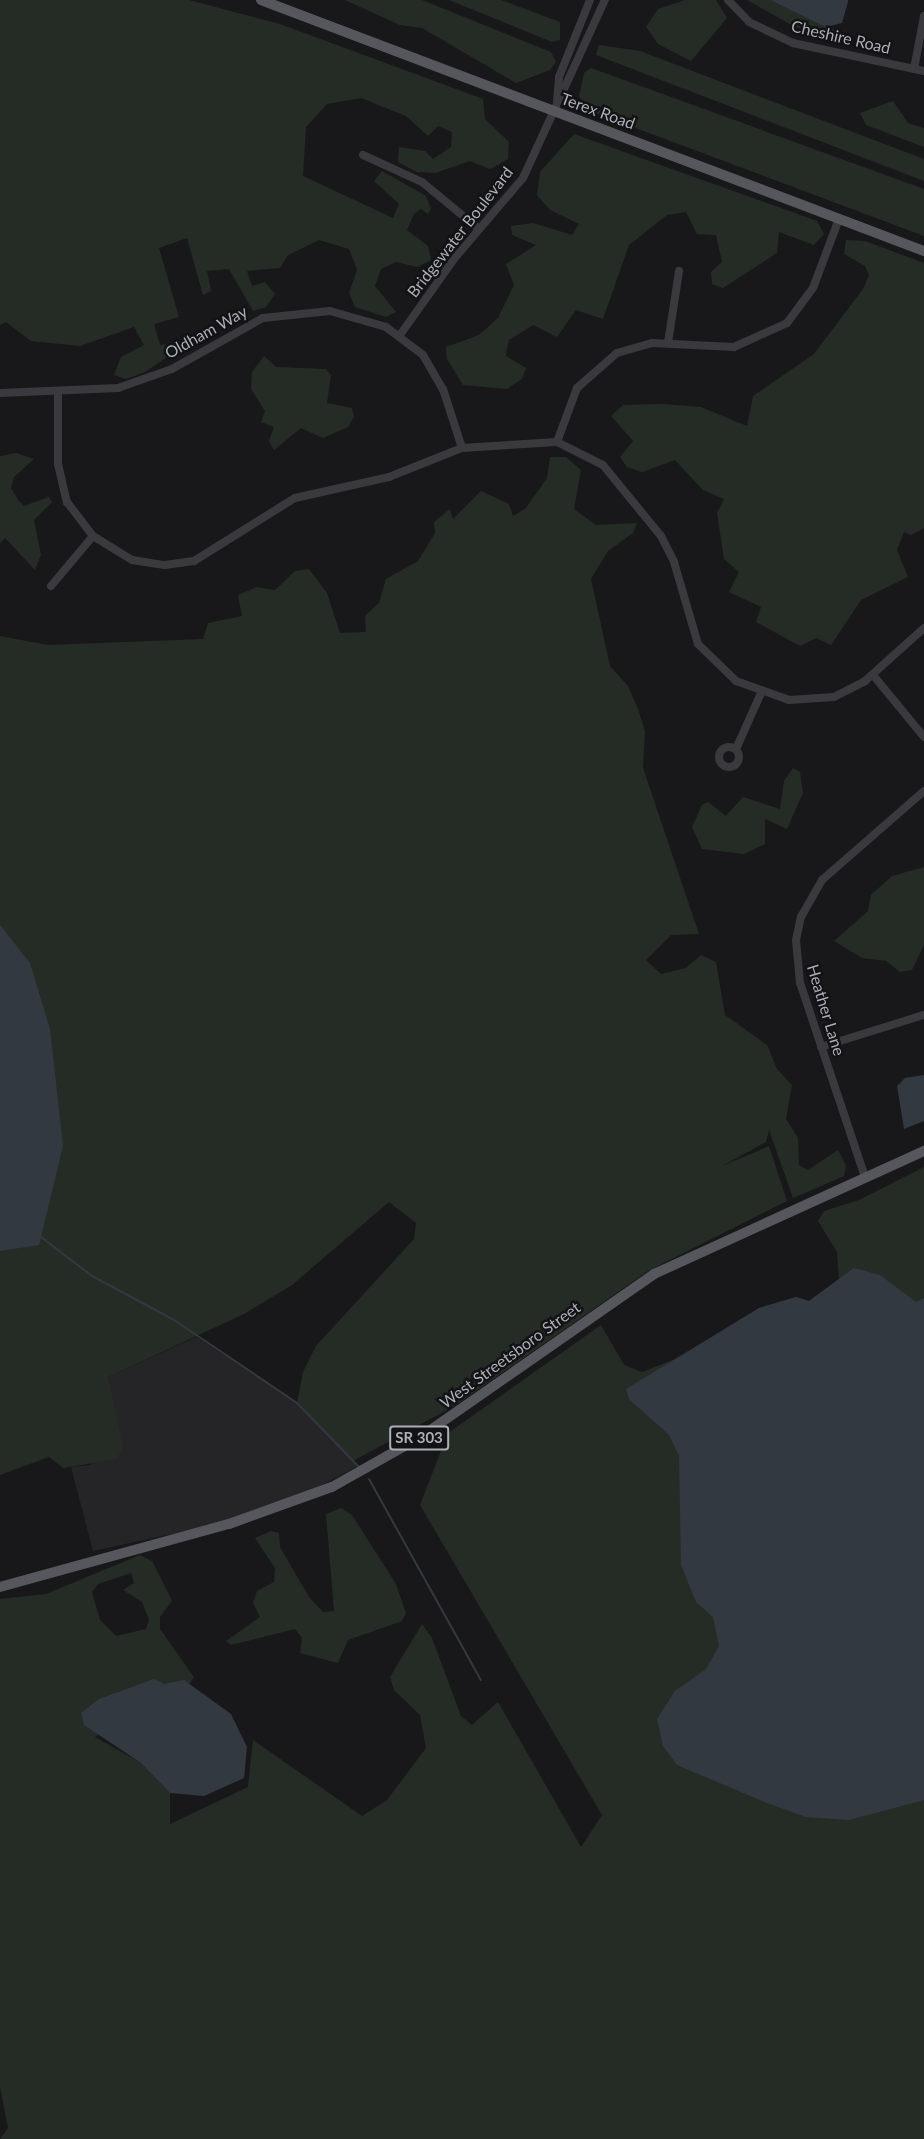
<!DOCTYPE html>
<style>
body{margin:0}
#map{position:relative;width:924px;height:2139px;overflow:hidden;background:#18181a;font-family:Lato,sans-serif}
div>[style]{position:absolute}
.built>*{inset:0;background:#252427}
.green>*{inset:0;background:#252c26}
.water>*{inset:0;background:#333941}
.stream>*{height:2px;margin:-1px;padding:0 1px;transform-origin:1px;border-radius:1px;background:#333941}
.minor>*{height:8px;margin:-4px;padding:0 4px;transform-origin:4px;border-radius:4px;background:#3a3a3e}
.minor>.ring{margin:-4px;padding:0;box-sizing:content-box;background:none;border:8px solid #3a3a3e;border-radius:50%}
.major>*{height:10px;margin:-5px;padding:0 5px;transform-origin:5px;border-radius:5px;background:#56565d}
span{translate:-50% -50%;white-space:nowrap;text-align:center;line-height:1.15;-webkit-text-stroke:5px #131315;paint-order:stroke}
.shield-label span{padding:2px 4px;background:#131315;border:2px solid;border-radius:4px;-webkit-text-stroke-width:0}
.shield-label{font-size:15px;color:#acaeb8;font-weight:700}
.street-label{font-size:16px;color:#acaeb8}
</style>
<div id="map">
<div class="built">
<i style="clip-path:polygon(196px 1337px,297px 1403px,358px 1466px,292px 1501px,232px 1521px,93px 1551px,71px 1467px,91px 1465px,108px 1377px)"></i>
</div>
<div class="green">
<i style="clip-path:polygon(0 0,189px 0,280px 24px,483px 99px,485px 119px,509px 142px,508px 159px,490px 169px,470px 161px,435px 173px,417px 172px,398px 162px,399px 147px,425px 151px,433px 159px,451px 147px,452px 132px,438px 126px,428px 136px,406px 116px,361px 98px,327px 104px,306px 127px,303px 176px,393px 218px,399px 204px,374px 181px,382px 171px,426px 196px,431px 209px,428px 214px,421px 209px,414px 214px,407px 230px,428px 246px,431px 260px,417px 267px,396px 262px,381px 269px,375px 286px,396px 312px,386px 317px,355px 307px,349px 293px,357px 270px,349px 249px,319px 240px,288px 255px,280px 268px,247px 271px,252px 286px,265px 282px,275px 294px,266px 307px,253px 311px,229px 269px,207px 271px,211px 291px,203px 295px,187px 238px,159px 248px,179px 317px,154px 324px,160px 345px,170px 344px,170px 355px,145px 372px,126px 379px,114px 375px,121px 357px,144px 345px,134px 327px,80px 346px,31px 341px,6px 322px,0 325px)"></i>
<i style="clip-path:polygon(345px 0,422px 0,551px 52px,556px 62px,550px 70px,516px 83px,422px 28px,400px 25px)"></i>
<i style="clip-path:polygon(449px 0,501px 0,560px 22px,560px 40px,552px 42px)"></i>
<i style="clip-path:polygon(685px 0,716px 0,727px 18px,691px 61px,658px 44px,646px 27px,658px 9px)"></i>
<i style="clip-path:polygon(747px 0,770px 0,837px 31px,821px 34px,795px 27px)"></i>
<i style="clip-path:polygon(599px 45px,640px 51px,924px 159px,924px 181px,596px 55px)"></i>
<i style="clip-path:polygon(591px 68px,924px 189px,924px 236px,593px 112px,579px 97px,584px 73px)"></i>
<i style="clip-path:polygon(893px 101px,908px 123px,924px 128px,924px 147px,866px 125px,860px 113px)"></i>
<i style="clip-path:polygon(574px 134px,817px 221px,824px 234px,814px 245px,779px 232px,777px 253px,723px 288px,712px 284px,711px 272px,722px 262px,716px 235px,697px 234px,686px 212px,667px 215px,629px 245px,603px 319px,576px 310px,557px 337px,533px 325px,509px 340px,507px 349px,506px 356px,526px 368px,522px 379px,507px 389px,463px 385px,447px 359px,446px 347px,479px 335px,498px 318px,514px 285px,506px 264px,536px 245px,512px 235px,511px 226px,533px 223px,572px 235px,579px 224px,550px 210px,537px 195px,540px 172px)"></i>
<i style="clip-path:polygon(846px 240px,865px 241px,924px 263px,924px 528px,911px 535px,904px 532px,897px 550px,908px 577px,861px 600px,831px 645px,816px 638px,800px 646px,756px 622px,761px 607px,729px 592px,739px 572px,724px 559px,717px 513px,724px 499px,703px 490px,675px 460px,642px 472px,627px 467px,620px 457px,633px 441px,611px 416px,623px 405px,662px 404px,701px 407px,747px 426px,753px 396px,814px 354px,863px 289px,869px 275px,865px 266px,844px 254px)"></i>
<i style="clip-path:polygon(264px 356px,276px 367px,326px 369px,331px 375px,327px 403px,352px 408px,354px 417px,348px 427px,323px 438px,301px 428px,274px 450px,269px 441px,274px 427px,261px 422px,265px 411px,251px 389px,252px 372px)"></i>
<i style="clip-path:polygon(16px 453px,34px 459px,14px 477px,11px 488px,18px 500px,24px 506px,49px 497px,52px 502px,34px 520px,41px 555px,35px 570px,5px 538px,0 543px,0 456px)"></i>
<i style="clip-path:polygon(550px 457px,566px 457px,581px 470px,574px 509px,596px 525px,637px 523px,633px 533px,608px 551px,591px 579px,610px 666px,628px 686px,638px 709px,645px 731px,643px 768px,699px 934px,671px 935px,646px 960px,661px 974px,686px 968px,701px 955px,716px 962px,725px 1015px,767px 1045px,777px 1069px,792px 1085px,786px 1119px,798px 1138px,799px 1165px,808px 1170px,838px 1150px,846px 1166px,844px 1176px,793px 1198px,769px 1130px,766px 1142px,722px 1166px,769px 1146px,787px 1201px,648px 1271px,456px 1405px,353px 1461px,297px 1403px,303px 1372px,316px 1346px,414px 1239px,416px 1223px,389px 1202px,292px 1285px,244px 1314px,108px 1377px,123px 1447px,117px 1459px,63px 1468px,49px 1457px,0 1475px,0 636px,48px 645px,203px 639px,208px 623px,242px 616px,238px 595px,257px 587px,275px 590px,295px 571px,309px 569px,327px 593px,340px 633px,366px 632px,365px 616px,379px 603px,386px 579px,418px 561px,435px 533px,434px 522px,450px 509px,453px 519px,481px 491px,509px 504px,513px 516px,526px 508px,547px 478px)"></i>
<i style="clip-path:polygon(793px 768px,800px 772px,803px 793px,787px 829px,765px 819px,765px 844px,744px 854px,702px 849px,692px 827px,702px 805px,708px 802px,726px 816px,743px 797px,780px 809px,784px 781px)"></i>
<i style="clip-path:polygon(924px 867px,924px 945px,912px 970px,900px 972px,886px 961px,862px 958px,834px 941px,868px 911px,871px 895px,892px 876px)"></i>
<i style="clip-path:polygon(evenodd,924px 1167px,924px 2139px,0 2139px,8px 2128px,0 2087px,0 1599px,46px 1594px,140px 1555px,152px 1561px,172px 1601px,160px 1617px,160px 1629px,194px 1677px,190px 1683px,163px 1684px,95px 1737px,141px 1763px,170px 1793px,170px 1824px,248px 1787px,253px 1740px,362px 1816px,387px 1800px,426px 1748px,420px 1715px,394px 1690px,390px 1677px,422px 1624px,432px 1638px,461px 1716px,472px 1725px,498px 1702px,581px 1847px,602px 1815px,420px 1505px,441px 1451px,437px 1441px,601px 1325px,624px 1365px,642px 1372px,693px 1352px,759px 1308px,796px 1297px,809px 1301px,839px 1279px,837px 1252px,818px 1221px,824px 1211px,859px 1200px,924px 1167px,131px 1573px,134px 1583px,123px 1590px,142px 1602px,149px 1620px,146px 1629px,116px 1636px,100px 1620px,92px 1592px,98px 1584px,131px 1573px)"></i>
<i style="clip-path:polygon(341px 1508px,352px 1515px,396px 1584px,406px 1613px,402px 1621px,348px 1640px,338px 1663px,300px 1653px,302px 1638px,295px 1629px,231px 1645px,226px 1641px,260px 1617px,253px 1603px,257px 1591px,274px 1582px,275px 1568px,255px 1538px,271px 1531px,279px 1533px,280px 1547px,309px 1597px,323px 1612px,334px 1611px,326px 1514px)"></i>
</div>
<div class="water">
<i style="clip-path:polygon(770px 0,848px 0,848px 2px,842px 23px,826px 27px)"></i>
<i style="clip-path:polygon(0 925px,30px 963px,50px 1029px,63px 1146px,39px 1245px,0 1251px)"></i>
<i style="clip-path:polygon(924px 1075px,924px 1121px,904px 1129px,897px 1086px,905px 1078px)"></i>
<i style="clip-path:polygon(854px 1268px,880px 1275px,916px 1302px,924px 1298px,924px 1800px,849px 1820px,806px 1817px,767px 1803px,677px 1765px,663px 1746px,657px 1719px,675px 1691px,706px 1669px,719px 1646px,713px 1617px,696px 1602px,681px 1565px,679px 1456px,669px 1435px,629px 1399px,626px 1389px,759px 1308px,796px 1297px,809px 1301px)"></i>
<i style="clip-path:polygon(154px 1679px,164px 1684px,184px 1680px,231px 1714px,247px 1747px,244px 1778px,204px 1796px,170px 1793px,141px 1763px,84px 1725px,81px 1713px,99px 1699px)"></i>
</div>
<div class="stream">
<i style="left:41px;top:1237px;width:64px;rotate:37.4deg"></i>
<i style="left:92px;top:1276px;width:93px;rotate:28.2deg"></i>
<i style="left:174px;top:1320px;width:148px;rotate:34deg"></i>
<i style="left:297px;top:1403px;width:88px;rotate:45.9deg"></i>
<i style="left:369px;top:1479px;width:230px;rotate:60.9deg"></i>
</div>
<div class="minor">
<i style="left:728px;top:0;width:30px;rotate:46deg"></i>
<i style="left:749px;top:22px;width:49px;rotate:25.5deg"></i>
<i style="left:793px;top:43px;width:134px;rotate:12.1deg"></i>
<i style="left:914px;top:69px;width:54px;rotate:-79.3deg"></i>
<i style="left:557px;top:101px;width:24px;rotate:-85deg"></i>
<i style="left:559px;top:77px;width:83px;rotate:-68.1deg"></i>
<i style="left:363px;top:155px;width:65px;rotate:24.6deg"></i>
<i style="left:422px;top:182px;width:74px;rotate:39.5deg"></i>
<i style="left:400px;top:335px;width:93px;rotate:-54.6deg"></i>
<i style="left:454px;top:259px;width:106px;rotate:-49.6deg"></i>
<i style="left:523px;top:178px;width:196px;rotate:-65.3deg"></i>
<i style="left:668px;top:343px;width:73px;rotate:-81.3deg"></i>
<i style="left:0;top:393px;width:118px;rotate:-2.4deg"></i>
<i style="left:118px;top:388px;width:57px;rotate:-19.4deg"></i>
<i style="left:172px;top:369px;width:104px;rotate:-29.3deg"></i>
<i style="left:263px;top:318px;width:67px;rotate:-6deg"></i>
<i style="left:330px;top:311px;width:58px;rotate:15.9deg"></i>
<i style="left:386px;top:327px;width:46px;rotate:37.1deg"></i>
<i style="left:423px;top:355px;width:39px;rotate:60deg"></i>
<i style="left:443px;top:389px;width:62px;rotate:72.1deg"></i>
<i style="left:58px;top:393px;width:71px;rotate:90deg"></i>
<i style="left:58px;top:464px;width:39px;rotate:77deg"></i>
<i style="left:67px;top:502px;width:43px;rotate:52.6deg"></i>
<i style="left:93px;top:536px;width:46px;rotate:31.6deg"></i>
<i style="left:132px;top:560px;width:33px;rotate:9deg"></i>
<i style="left:165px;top:565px;width:29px;rotate:-8deg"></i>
<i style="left:194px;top:561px;width:119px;rotate:-32deg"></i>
<i style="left:295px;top:498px;width:96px;rotate:-12.6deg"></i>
<i style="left:389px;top:477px;width:79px;rotate:-21.7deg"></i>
<i style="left:462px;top:448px;width:95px;rotate:-3.6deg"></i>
<i style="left:557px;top:442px;width:51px;rotate:26.6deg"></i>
<i style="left:603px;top:465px;width:92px;rotate:50.8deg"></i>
<i style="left:661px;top:536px;width:29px;rotate:63deg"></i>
<i style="left:674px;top:562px;width:85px;rotate:73.7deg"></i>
<i style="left:698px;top:644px;width:53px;rotate:44.2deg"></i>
<i style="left:736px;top:681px;width:56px;rotate:19.7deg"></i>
<i style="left:789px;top:700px;width:45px;rotate:-3.8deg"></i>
<i style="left:834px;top:697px;width:35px;rotate:-27deg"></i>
<i style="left:865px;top:681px;width:79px;rotate:-41.9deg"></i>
<i style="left:557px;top:442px;width:58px;rotate:-69.7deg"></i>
<i style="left:577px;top:388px;width:53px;rotate:-41.2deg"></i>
<i style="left:617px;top:353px;width:36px;rotate:-16deg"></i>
<i style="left:652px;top:343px;width:82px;rotate:2.8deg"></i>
<i style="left:734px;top:347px;width:58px;rotate:-24.4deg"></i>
<i style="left:787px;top:323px;width:44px;rotate:-53.4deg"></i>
<i style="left:813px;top:288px;width:74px;rotate:-69.4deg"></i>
<i style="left:51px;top:586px;width:65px;rotate:-50deg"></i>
<i style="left:873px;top:675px;width:80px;rotate:50.6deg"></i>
<i class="ring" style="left:719px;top:747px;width:12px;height:12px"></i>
<i style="left:736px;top:749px;width:61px;rotate:-65.9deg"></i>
<i style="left:821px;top:1047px;width:108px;rotate:-17.3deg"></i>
<i style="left:865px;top:1177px;width:205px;rotate:-108.5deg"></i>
<i style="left:800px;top:983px;width:43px;rotate:-95.3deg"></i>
<i style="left:796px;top:940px;width:24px;rotate:-78deg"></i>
<i style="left:801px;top:917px;width:43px;rotate:-60.4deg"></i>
<i style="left:822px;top:880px;width:135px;rotate:-41.1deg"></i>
</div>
<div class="major">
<i style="left:261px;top:0;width:709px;rotate:20.74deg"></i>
<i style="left:0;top:1587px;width:238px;rotate:-15.4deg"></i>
<i style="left:229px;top:1524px;width:109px;rotate:-19.8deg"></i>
<i style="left:332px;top:1487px;width:100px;rotate:-29.4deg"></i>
<i style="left:419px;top:1438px;width:287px;rotate:-34.9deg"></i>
<i style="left:654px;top:1274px;width:297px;rotate:-24.5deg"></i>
</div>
<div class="shield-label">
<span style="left:419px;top:1438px">SR 303</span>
</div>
<div class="street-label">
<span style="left:841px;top:37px;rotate:13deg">Cheshire Road</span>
<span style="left:598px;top:111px;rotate:20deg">Terex Road</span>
<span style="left:460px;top:232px;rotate:-52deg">Bridgewater Boulevard</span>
<span style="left:206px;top:332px;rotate:-29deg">Oldham Way</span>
<span style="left:826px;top:1010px;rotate:73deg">Heather Lane</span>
<span style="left:510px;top:1355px;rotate:-36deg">West Streetsboro Street</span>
</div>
</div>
